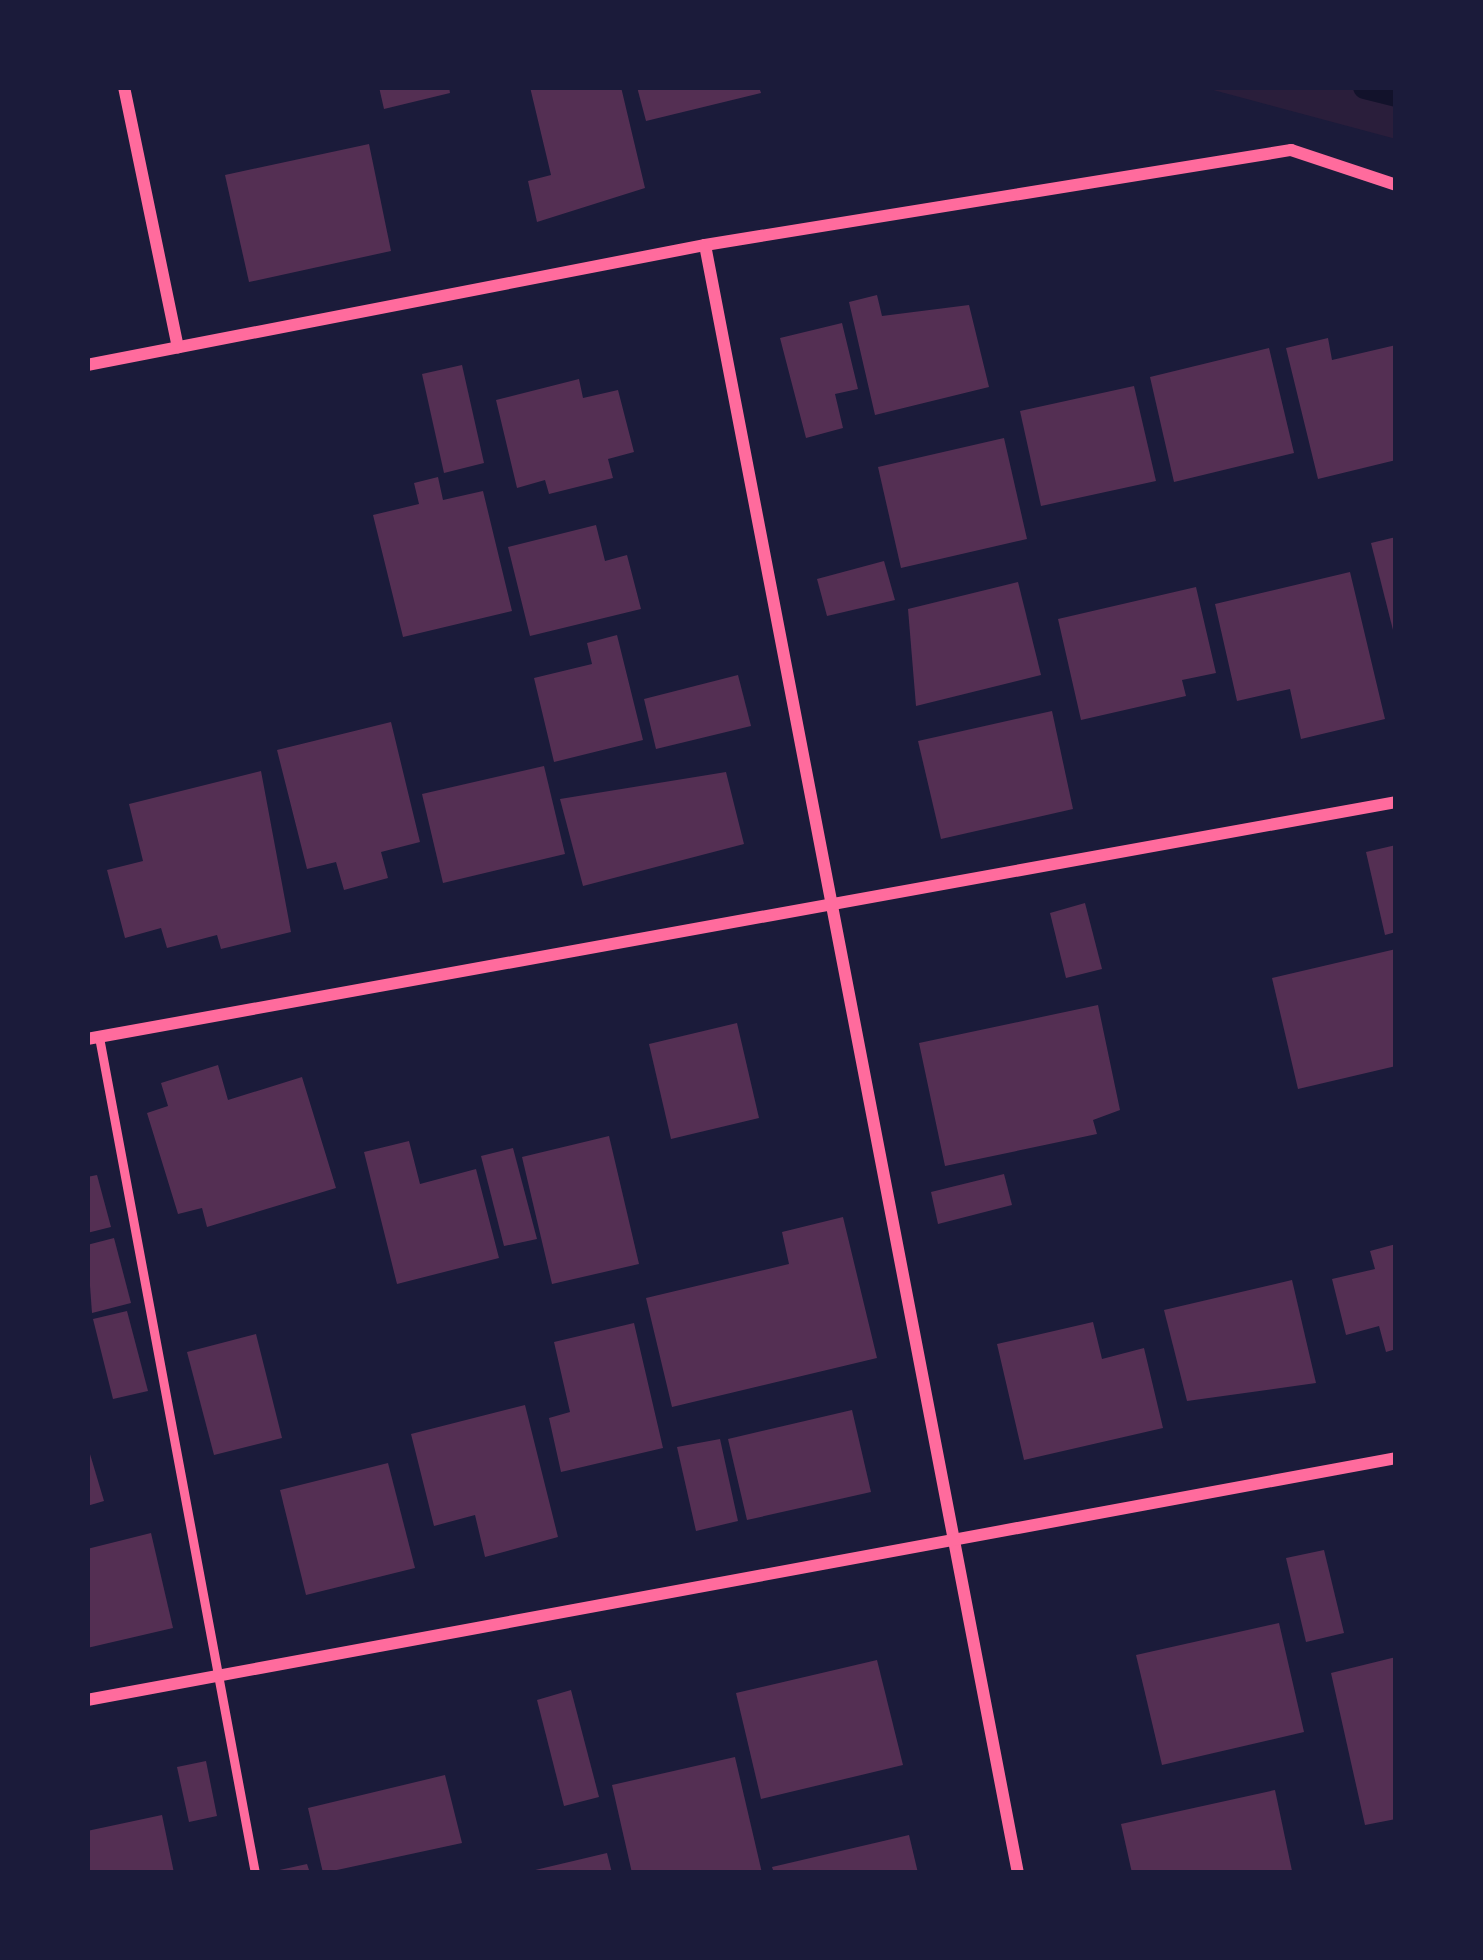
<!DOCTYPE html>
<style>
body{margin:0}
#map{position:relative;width:1483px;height:1960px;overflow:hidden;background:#1b1b3a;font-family:"Varela Round",sans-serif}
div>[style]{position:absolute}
.green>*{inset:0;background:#2a1e3b}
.stream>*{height:24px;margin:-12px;padding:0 12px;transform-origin:12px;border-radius:12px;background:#12122b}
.building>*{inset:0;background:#542f53}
.service>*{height:9px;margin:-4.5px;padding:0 4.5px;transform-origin:4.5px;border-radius:4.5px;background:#ff6b9d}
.minor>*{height:12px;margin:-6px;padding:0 6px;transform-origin:6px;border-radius:6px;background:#ff6b9d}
span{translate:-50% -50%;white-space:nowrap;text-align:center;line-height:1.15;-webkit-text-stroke:10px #1b1b3a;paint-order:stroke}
.frame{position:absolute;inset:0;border:90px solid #1b1b3a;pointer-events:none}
</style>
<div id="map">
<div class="green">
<i style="clip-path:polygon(1202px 87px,1396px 87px,1396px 139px)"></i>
</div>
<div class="stream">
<i style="left:1365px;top:87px;width:32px;rotate:14deg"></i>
</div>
<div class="building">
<i style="clip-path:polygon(379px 87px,449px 87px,450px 93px,384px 109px)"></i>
<i style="clip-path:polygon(530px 87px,621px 87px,645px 188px,537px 222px,528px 181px,551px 175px)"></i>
<i style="clip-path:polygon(637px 87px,759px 87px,761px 93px,646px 121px)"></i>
<i style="clip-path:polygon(369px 144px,391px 251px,249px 282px,225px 175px)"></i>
<i style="clip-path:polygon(877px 295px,882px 316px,969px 305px,989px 387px,875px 415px,849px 302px)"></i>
<i style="clip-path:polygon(842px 323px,858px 389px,835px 394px,843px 428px,806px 438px,780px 338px)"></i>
<i style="clip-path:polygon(1328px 338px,1332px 360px,1396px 345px,1396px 460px,1318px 479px,1286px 348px)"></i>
<i style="clip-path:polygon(1269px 348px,1294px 453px,1174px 482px,1150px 377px)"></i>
<i style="clip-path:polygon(462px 365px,484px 463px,444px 473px,422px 374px)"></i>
<i style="clip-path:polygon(579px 379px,583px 398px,618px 390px,634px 452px,608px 459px,613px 478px,549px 494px,545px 480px,517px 488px,496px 400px)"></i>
<i style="clip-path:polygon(1134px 386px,1156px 481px,1041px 506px,1020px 411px)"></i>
<i style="clip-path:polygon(1004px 438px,1027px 539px,901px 568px,878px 467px)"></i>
<i style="clip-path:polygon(438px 477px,443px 500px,483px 491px,512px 611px,403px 637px,373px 515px,419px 504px,414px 483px)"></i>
<i style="clip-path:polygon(596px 525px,605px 561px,627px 555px,641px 609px,530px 636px,508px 547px)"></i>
<i style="clip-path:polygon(1396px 537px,1396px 633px,1394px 634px,1371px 543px)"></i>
<i style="clip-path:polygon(884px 561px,895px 600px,827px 616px,817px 579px)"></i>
<i style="clip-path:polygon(1350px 572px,1385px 719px,1301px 739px,1290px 689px,1237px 701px,1215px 604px)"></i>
<i style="clip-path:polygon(1018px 582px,1041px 675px,916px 706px,908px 609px)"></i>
<i style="clip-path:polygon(1196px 587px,1216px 673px,1182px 680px,1186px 696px,1081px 720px,1058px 619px)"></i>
<i style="clip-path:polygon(617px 635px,643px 740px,554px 762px,534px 678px,592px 664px,587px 643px)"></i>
<i style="clip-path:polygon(738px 675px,751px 726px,656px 749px,644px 699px)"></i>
<i style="clip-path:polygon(1052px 711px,1073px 809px,941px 839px,918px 741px)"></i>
<i style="clip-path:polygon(391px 722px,420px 842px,381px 852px,388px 878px,344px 890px,336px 862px,307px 869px,277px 750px)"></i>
<i style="clip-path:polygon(544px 766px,565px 854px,443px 883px,422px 794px)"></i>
<i style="clip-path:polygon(261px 771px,291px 932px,221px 949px,217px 935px,167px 948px,161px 928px,125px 938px,107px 870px,143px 861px,129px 804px)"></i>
<i style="clip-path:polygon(726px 772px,744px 844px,583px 886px,560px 799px)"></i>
<i style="clip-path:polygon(1396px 845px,1396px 932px,1385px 935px,1366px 852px)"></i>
<i style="clip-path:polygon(1085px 903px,1102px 969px,1066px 978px,1050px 913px)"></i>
<i style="clip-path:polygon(1396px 949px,1396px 1066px,1298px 1089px,1272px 978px)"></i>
<i style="clip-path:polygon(1098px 1005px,1120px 1110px,1093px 1120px,1097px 1134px,945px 1166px,919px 1043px)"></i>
<i style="clip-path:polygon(737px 1023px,759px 1118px,671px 1139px,649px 1044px)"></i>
<i style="clip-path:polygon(218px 1065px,228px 1100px,302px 1077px,336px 1188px,207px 1227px,202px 1208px,178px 1214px,147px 1113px,168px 1106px,161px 1083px)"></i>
<i style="clip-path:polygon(609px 1136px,639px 1264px,552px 1284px,522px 1157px)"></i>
<i style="clip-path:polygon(409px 1141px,420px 1184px,476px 1169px,499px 1258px,397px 1284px,364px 1152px)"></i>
<i style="clip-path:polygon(513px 1148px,537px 1239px,504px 1246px,481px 1156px)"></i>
<i style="clip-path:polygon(1004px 1174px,1012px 1205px,938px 1224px,931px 1192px)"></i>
<i style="clip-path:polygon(97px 1175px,111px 1227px,87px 1233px,87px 1177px)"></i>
<i style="clip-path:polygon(843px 1217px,877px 1358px,672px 1407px,646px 1298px,789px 1264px,782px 1232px)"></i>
<i style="clip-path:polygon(114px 1238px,131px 1303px,92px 1313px,87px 1245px)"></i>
<i style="clip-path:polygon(1396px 1244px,1396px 1349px,1386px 1352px,1379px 1326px,1346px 1335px,1332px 1279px,1375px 1269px,1370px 1251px)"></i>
<i style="clip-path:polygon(1292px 1280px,1316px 1383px,1187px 1401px,1164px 1310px)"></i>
<i style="clip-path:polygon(127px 1311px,148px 1391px,113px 1399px,93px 1319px)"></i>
<i style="clip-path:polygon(1093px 1322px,1102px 1359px,1144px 1348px,1163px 1428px,1024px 1460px,997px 1344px)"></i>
<i style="clip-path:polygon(634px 1323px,663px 1448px,561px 1472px,549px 1418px,570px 1412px,554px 1342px)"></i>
<i style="clip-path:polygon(256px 1334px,282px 1438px,214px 1455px,187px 1352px)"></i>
<i style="clip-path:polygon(525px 1405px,558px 1537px,485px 1557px,475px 1515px,434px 1526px,411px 1434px)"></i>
<i style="clip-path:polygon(852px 1410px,871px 1492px,747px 1520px,728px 1439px)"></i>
<i style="clip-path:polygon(720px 1439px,738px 1521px,696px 1531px,677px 1447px)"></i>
<i style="clip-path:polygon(87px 1444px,104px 1501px,87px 1506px)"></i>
<i style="clip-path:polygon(388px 1463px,415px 1568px,306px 1595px,280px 1490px)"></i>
<i style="clip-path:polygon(151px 1533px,173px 1628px,87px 1648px,87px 1549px)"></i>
<i style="clip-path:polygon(1324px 1550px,1344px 1633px,1306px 1642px,1286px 1558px)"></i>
<i style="clip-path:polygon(1279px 1623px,1304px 1732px,1162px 1765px,1136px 1655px)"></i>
<i style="clip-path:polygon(1396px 1657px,1396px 1819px,1365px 1825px,1331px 1673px)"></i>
<i style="clip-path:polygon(877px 1660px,903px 1765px,761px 1799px,736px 1693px)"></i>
<i style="clip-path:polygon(571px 1690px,599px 1797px,564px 1806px,537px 1700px)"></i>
<i style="clip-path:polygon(735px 1757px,762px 1873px,632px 1873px,612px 1785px)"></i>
<i style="clip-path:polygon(206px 1761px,217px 1816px,189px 1822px,177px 1767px)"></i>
<i style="clip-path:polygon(445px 1775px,462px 1843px,323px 1873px,308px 1808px)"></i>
<i style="clip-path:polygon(1275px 1790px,1292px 1871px,1132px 1873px,1121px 1824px)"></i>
<i style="clip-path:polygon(162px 1815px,174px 1873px,87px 1873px,87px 1831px)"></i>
<i style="clip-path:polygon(909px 1835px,918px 1873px,774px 1873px,772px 1867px)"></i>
<i style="clip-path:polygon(607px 1853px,612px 1873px,531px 1873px,531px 1871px)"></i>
<i style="clip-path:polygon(307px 1864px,310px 1873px,275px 1873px,275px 1871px)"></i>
</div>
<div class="service">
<i style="left:99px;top:1037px;width:850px;rotate:79.43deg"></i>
</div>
<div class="minor">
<i style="left:124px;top:87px;width:266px;rotate:78.3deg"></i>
<i style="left:705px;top:245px;width:1658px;rotate:79.12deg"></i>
<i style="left:87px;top:365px;width:630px;rotate:-10.99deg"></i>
<i style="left:705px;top:245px;width:594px;rotate:-9.21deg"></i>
<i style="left:1291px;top:150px;width:111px;rotate:18.4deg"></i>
<i style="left:87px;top:1039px;width:1330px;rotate:-10.26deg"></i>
<i style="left:87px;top:1700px;width:1331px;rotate:-10.47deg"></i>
</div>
<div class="frame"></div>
</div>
